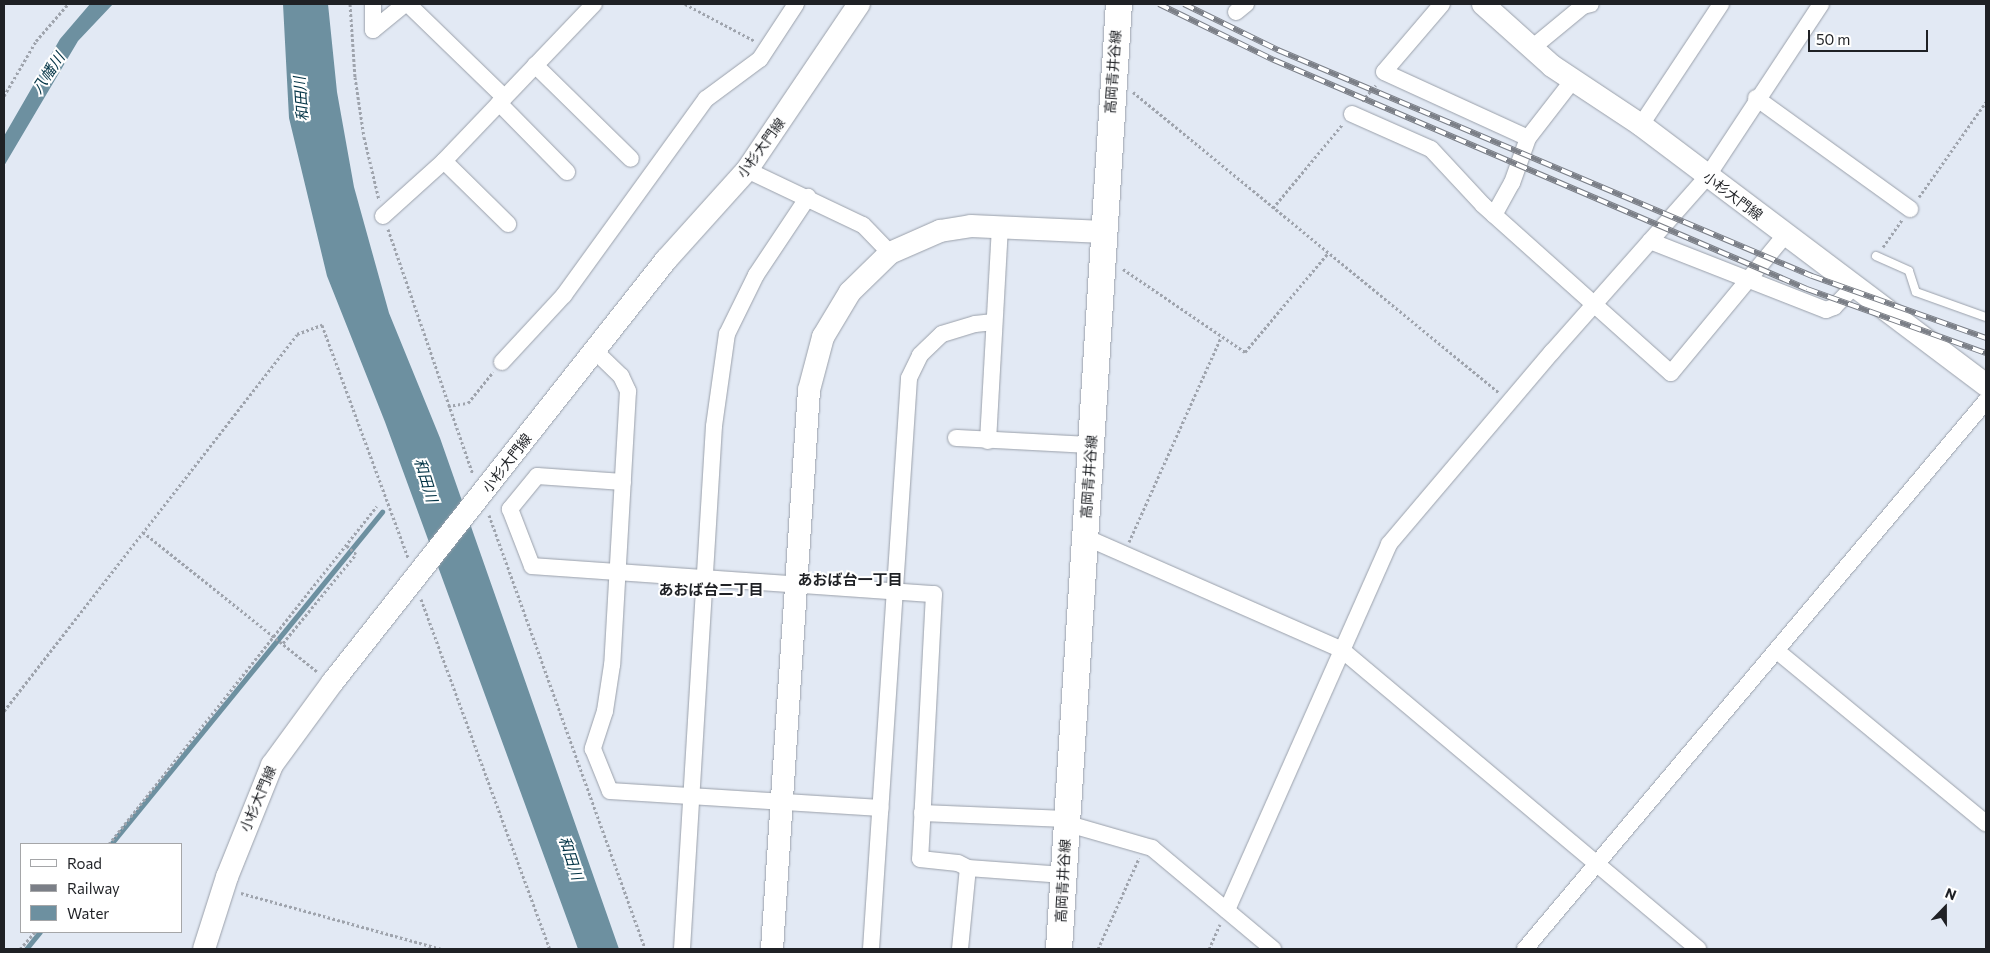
<!DOCTYPE html>
<meta charset="utf-8">
<style>
body{margin:0}
#map{position:relative;width:1990px;height:953px;overflow:hidden;background:#e2e9f4;font-family:Commissioner,"Noto Sans JP",sans-serif}
div>[style]{position:absolute}
.water>*{inset:0;background:#6d90a0}
.stream>*{height:5px;margin:-2.5px;padding:0 2.5px;transform-origin:2.5px;border-radius:2.5px;background:#6d90a0}
.path>*{height:3px;margin-top:-1.5px;transform-origin:0;background:repeating-linear-gradient(90deg,#9fa4ad 0 2.5px,transparent 0 5px)}
.roads{filter:drop-shadow(0 0 1px #9aa0aa) drop-shadow(0 0 1px #9aa0aa)}
.lane>*{height:8px;margin:-4px;padding:0 4px;transform-origin:4px;border-radius:4px;background:#fff}
.street>*{height:16px;margin:-8px;padding:0 8px;transform-origin:8px;border-radius:8px;background:#fff}
.secondary>*{height:22px;margin:-11px;padding:0 11px;transform-origin:11px;border-radius:11px;background:#fff}
.primary>*{height:26px;margin:-13px;padding:0 13px;transform-origin:13px;border-radius:13px;background:#fff}
.rail>*{height:5.5px;margin-top:-2.75px;transform-origin:0;background:repeating-linear-gradient(90deg,#fff 0 11px,#7b7f87 0 22px);box-sizing:border-box;border-block:1px solid #7b7f87}
span{translate:-50% -50%;white-space:nowrap;text-align:center;line-height:1.15;-webkit-text-stroke:4px #fff;paint-order:stroke}
.street-label{font-size:14px;color:#1f2125}
.water-label{font-size:15px;color:#003244;font-style:italic}
.neighbourhood-label{font-size:15px;color:#1f2125;font-weight:700}
.frame{position:absolute;inset:0;border:5px solid #1f2125;pointer-events:none}
.legend{position:absolute;left:20px;top:843px;width:162px;height:90px;box-sizing:border-box;background:#fff;border:1px solid #a5a6a8;margin:0;padding:6px 9px;list-style:none;font-size:15px;color:#1f2125}
.legend li{display:flex;align-items:center;gap:10px;height:25px}
.legend b{width:25px;border:1px solid #a5a6a8}
.north{position:absolute;left:1920px;top:883px;width:50px;height:50px;-webkit-text-stroke:4px #fff;paint-order:stroke;rotate:22deg;font-size:14px;font-weight:700;line-height:20px;text-align:center;color:#1f2125}
.north::after{content:'';display:block;margin:auto;width:18px;height:22px;background:#1f2125;clip-path:polygon(50% 0,100% 100%,50% 72%,0 100%)}
.scale{position:absolute;left:1808px;top:30px;width:120px;height:22px;box-sizing:border-box;border:2px solid #1f2125;border-top:0;padding-left:6px;font-size:15px;line-height:18px;white-space:nowrap;color:#1f2125;-webkit-text-stroke:4px #fff;paint-order:stroke}
</style>
<div id="map">
<div class="water">
<i style="clip-path:polygon(90px 4px,113px 4px,78px 41px,4px 166px,4px 136px,60px 39px)"></i>
<i style="clip-path:polygon(283px 4px,328px 4px,337px 92px,354px 187px,389px 313px,440px 438px,619px 949px,578px 949px,385px 422px,327px 276px,289px 118px)"></i>
</div>
<div class="stream">
<i style="left:111px;top:844px;width:429px;rotate:-50.8deg"></i>
<i style="left:26px;top:949px;width:22px;rotate:-51deg"></i>
</div>
<div class="path">
<i style="left:350px;top:4px;width:73px;rotate:86.1deg"></i>
<i style="left:355px;top:77px;width:61px;rotate:81.5deg"></i>
<i style="left:364px;top:137px;width:65px;rotate:76.6deg"></i>
<i style="left:685px;top:4px;width:79px;rotate:27.9deg"></i>
<i style="left:1133px;top:92px;width:474px;rotate:39.4deg"></i>
<i style="left:4px;top:96px;width:64px;rotate:-59.8deg"></i>
<i style="left:36px;top:41px;width:49px;rotate:-49.1deg"></i>
<i style="left:1362px;top:101px;width:21px;rotate:-49deg"></i>
<i style="left:1919px;top:197px;width:116px;rotate:-54.8deg"></i>
<i style="left:1273px;top:208px;width:108px;rotate:-50.3deg"></i>
<i style="left:388px;top:229px;width:259px;rotate:70.9deg"></i>
<i style="left:1883px;top:247px;width:33px;rotate:-55deg"></i>
<i style="left:1123px;top:269px;width:148px;rotate:34.2deg"></i>
<i style="left:1245px;top:352px;width:129px;rotate:-50deg"></i>
<i style="left:448px;top:406px;width:20px;rotate:-9deg"></i>
<i style="left:468px;top:403px;width:40px;rotate:-51deg"></i>
<i style="left:489px;top:515px;width:461px;rotate:70.2deg"></i>
<i style="left:143px;top:532px;width:224px;rotate:38.7deg"></i>
<i style="left:1129px;top:542px;width:225px;rotate:-65.8deg"></i>
<i style="left:421px;top:599px;width:373px;rotate:69.8deg"></i>
<i style="left:283px;top:643px;width:115px;rotate:-50.6deg"></i>
<i style="left:356px;top:554px;width:12px;rotate:-138deg"></i>
<i style="left:4px;top:711px;width:477px;rotate:-52.1deg"></i>
<i style="left:297px;top:334px;width:27px;rotate:-20deg"></i>
<i style="left:322px;top:325px;width:248px;rotate:69.7deg"></i>
<i style="left:109px;top:844px;width:431px;rotate:-51.6deg"></i>
<i style="left:241px;top:893px;width:209px;rotate:15.6deg"></i>
<i style="left:20px;top:949px;width:23px;rotate:-49deg"></i>
<i style="left:1098px;top:949px;width:100px;rotate:-65.7deg"></i>
<i style="left:1209px;top:949px;width:27px;rotate:-66deg"></i>
</div>
<div class="roads">
<div class="lane">
<i style="left:1876px;top:256px;width:36px;rotate:24deg"></i>
<i style="left:1909px;top:271px;width:22px;rotate:72deg"></i>
<i style="left:1916px;top:292px;width:74px;rotate:19.7deg"></i>
</div>
<div class="street">
<i style="left:373px;top:4px;width:26px;rotate:90deg"></i>
<i style="left:373px;top:30px;width:41px;rotate:-39.1deg"></i>
<i style="left:408px;top:4px;width:134px;rotate:44.1deg"></i>
<i style="left:1442px;top:4px;width:89px;rotate:130.5deg"></i>
<i style="left:1384px;top:72px;width:158px;rotate:24.6deg"></i>
<i style="left:1528px;top:138px;width:73px;rotate:-52.2deg"></i>
<i style="left:1236px;top:12px;width:13px;rotate:-39deg"></i>
<i style="left:1532px;top:48px;width:66px;rotate:-39.5deg"></i>
<i style="left:1583px;top:6px;width:8px;rotate:-14deg"></i>
<i style="left:535px;top:65px;width:134px;rotate:44.4deg"></i>
<i style="left:1756px;top:98px;width:190px;rotate:35.8deg"></i>
<i style="left:499px;top:103px;width:97px;rotate:45.4deg"></i>
<i style="left:1352px;top:114px;width:86px;rotate:23.9deg"></i>
<i style="left:1431px;top:149px;width:76px;rotate:47.1deg"></i>
<i style="left:1483px;top:205px;width:252px;rotate:41.8deg"></i>
<i style="left:1671px;top:373px;width:179px;rotate:-50.4deg"></i>
<i style="left:1641px;top:125px;width:145px;rotate:-56.5deg"></i>
<i style="left:444px;top:161px;width:90px;rotate:44.5deg"></i>
<i style="left:747px;top:170px;width:128px;rotate:25.4deg"></i>
<i style="left:863px;top:225px;width:39px;rotate:46deg"></i>
<i style="left:1494px;top:215px;width:37px;rotate:-61deg"></i>
<i style="left:1512px;top:183px;width:48px;rotate:-70.4deg"></i>
<i style="left:383px;top:216px;width:82px;rotate:-42deg"></i>
<i style="left:444px;top:161px;width:217px;rotate:-46.3deg"></i>
<i style="left:1650px;top:241px;width:189px;rotate:21.4deg"></i>
<i style="left:1826px;top:310px;width:9px;rotate:-21deg"></i>
<i style="left:1834px;top:307px;width:29px;rotate:-46deg"></i>
<i style="left:595px;top:351px;width:36px;rotate:44deg"></i>
<i style="left:621px;top:376px;width:17px;rotate:65deg"></i>
<i style="left:628px;top:391px;width:274px;rotate:93.3deg"></i>
<i style="left:612px;top:665px;width:47px;rotate:98.7deg"></i>
<i style="left:605px;top:711px;width:40px;rotate:108deg"></i>
<i style="left:593px;top:749px;width:45px;rotate:68deg"></i>
<i style="left:610px;top:791px;width:271px;rotate:3.6deg"></i>
<i style="left:502px;top:362px;width:91px;rotate:-47.2deg"></i>
<i style="left:564px;top:295px;width:242px;rotate:-54.1deg"></i>
<i style="left:706px;top:99px;width:67px;rotate:-36.5deg"></i>
<i style="left:760px;top:59px;width:66px;rotate:-56.8deg"></i>
<i style="left:956px;top:438px;width:135px;rotate:3deg"></i>
<i style="left:988px;top:441px;width:214px;rotate:-86.8deg"></i>
<i style="left:623px;top:482px;width:86px;rotate:-176deg"></i>
<i style="left:537px;top:476px;width:43px;rotate:129.3deg"></i>
<i style="left:510px;top:509px;width:61px;rotate:68.9deg"></i>
<i style="left:532px;top:566px;width:403px;rotate:4deg"></i>
<i style="left:934px;top:594px;width:265px;rotate:93deg"></i>
<i style="left:920px;top:859px;width:38px;rotate:6deg"></i>
<i style="left:958px;top:863px;width:11px;rotate:27deg"></i>
<i style="left:1085px;top:537px;width:281px;rotate:23.7deg"></i>
<i style="left:1342px;top:650px;width:465px;rotate:40deg"></i>
<i style="left:1777px;top:651px;width:271px;rotate:39.5deg"></i>
<i style="left:922px;top:813px;width:144px;rotate:2.4deg"></i>
<i style="left:1065px;top:823px;width:91px;rotate:16deg"></i>
<i style="left:1152px;top:848px;width:158px;rotate:39.9deg"></i>
<i style="left:1227px;top:910px;width:400px;rotate:-66.1deg"></i>
<i style="left:1389px;top:544px;width:252px;rotate:-49.7deg"></i>
<i style="left:1552px;top:352px;width:234px;rotate:-48.5deg"></i>
<i style="left:1707px;top:177px;width:207px;rotate:-56.6deg"></i>
<i style="left:682px;top:949px;width:524px;rotate:-86.5deg"></i>
<i style="left:714px;top:426px;width:93px;rotate:-82deg"></i>
<i style="left:727px;top:334px;width:66px;rotate:-63.8deg"></i>
<i style="left:756px;top:275px;width:94px;rotate:-56.3deg"></i>
<i style="left:871px;top:949px;width:572px;rotate:-86.19deg"></i>
<i style="left:909px;top:378px;width:25px;rotate:-64deg"></i>
<i style="left:920px;top:355px;width:30px;rotate:-44deg"></i>
<i style="left:942px;top:334px;width:34px;rotate:-17deg"></i>
<i style="left:975px;top:324px;width:19px;rotate:-6deg"></i>
<i style="left:960px;top:949px;width:81px;rotate:-84.4deg"></i>
<i style="left:968px;top:868px;width:96px;rotate:4.2deg"></i>
<i style="left:1525px;top:949px;width:716px;rotate:-49.93deg"></i>
</div>
<div class="secondary">
<i style="left:1483px;top:4px;width:93px;rotate:41.9deg"></i>
<i style="left:1552px;top:66px;width:107px;rotate:33.5deg"></i>
<i style="left:1641px;top:125px;width:432px;rotate:37deg"></i>
<i style="left:204px;top:949px;width:76px;rotate:-72.3deg"></i>
<i style="left:227px;top:877px;width:121px;rotate:-68.1deg"></i>
<i style="left:272px;top:765px;width:102px;rotate:-53.8deg"></i>
<i style="left:332px;top:683px;width:539px;rotate:-51.71deg"></i>
<i style="left:666px;top:260px;width:121px;rotate:-48deg"></i>
<i style="left:747px;top:170px;width:200px;rotate:-56deg"></i>
<i style="left:772px;top:949px;width:560px;rotate:-86.21deg"></i>
<i style="left:809px;top:390px;width:55px;rotate:-75.2deg"></i>
<i style="left:823px;top:337px;width:52px;rotate:-59deg"></i>
<i style="left:850px;top:292px;width:56px;rotate:-44.3deg"></i>
<i style="left:890px;top:253px;width:55px;rotate:-23.7deg"></i>
<i style="left:940px;top:231px;width:31px;rotate:-9deg"></i>
<i style="left:971px;top:226px;width:133px;rotate:2.6deg"></i>
</div>
<div class="primary">
<i style="left:1059px;top:949px;width:947px;rotate:-86.37deg"></i>
</div>
</div>
<div class="rail">
<i style="left:1159px;top:4px;width:128px;rotate:26deg"></i>
<i style="left:1274px;top:60px;width:580px;rotate:23.25deg"></i>
<i style="left:1807px;top:289px;width:190px;rotate:19.7deg"></i>
<i style="left:1184px;top:4px;width:105px;rotate:26.1deg"></i>
<i style="left:1278px;top:50px;width:580px;rotate:22.94deg"></i>
<i style="left:1812px;top:276px;width:185px;rotate:19.6deg"></i>
</div>
<div class="street-label">
<span style="left:1113px;top:72px;rotate:-86deg">高岡青井谷線</span>
<span style="left:761px;top:148px;rotate:-54deg">小杉大門線</span>
<span style="left:1733px;top:196px;rotate:37deg">小杉大門線</span>
<span style="left:507px;top:463px;rotate:-52deg">小杉大門線</span>
<span style="left:1089px;top:477px;rotate:-86deg">高岡青井谷線</span>
<span style="left:258px;top:799px;rotate:-67deg">小杉大門線</span>
<span style="left:1063px;top:881px;rotate:-87deg">高岡青井谷線</span>
</div>
<div class="water-label">
<span style="left:48px;top:73px;rotate:-56deg">八幡川</span>
<span style="left:301px;top:99px;rotate:-94deg">和田川</span>
<span style="left:426px;top:480px;rotate:73deg">和田川</span>
<span style="left:571px;top:858px;rotate:72deg">和田川</span>
</div>
<div class="neighbourhood-label">
<span style="left:850px;top:580px">あおば台一丁目</span>
<span style="left:711px;top:590px">あおば台二丁目</span>
</div>
<div class="frame"></div>
<ul class="legend">
<li><b style="height:6px;background:#fff"></b>Road</li>
<li><b style="height:6px;background:#7b7f87"></b>Railway</li>
<li><b style="height:14px;background:#6d90a0"></b>Water</li>
</ul>
<div class="north">N</div>
<div class="scale">50 m</div>
</div>
